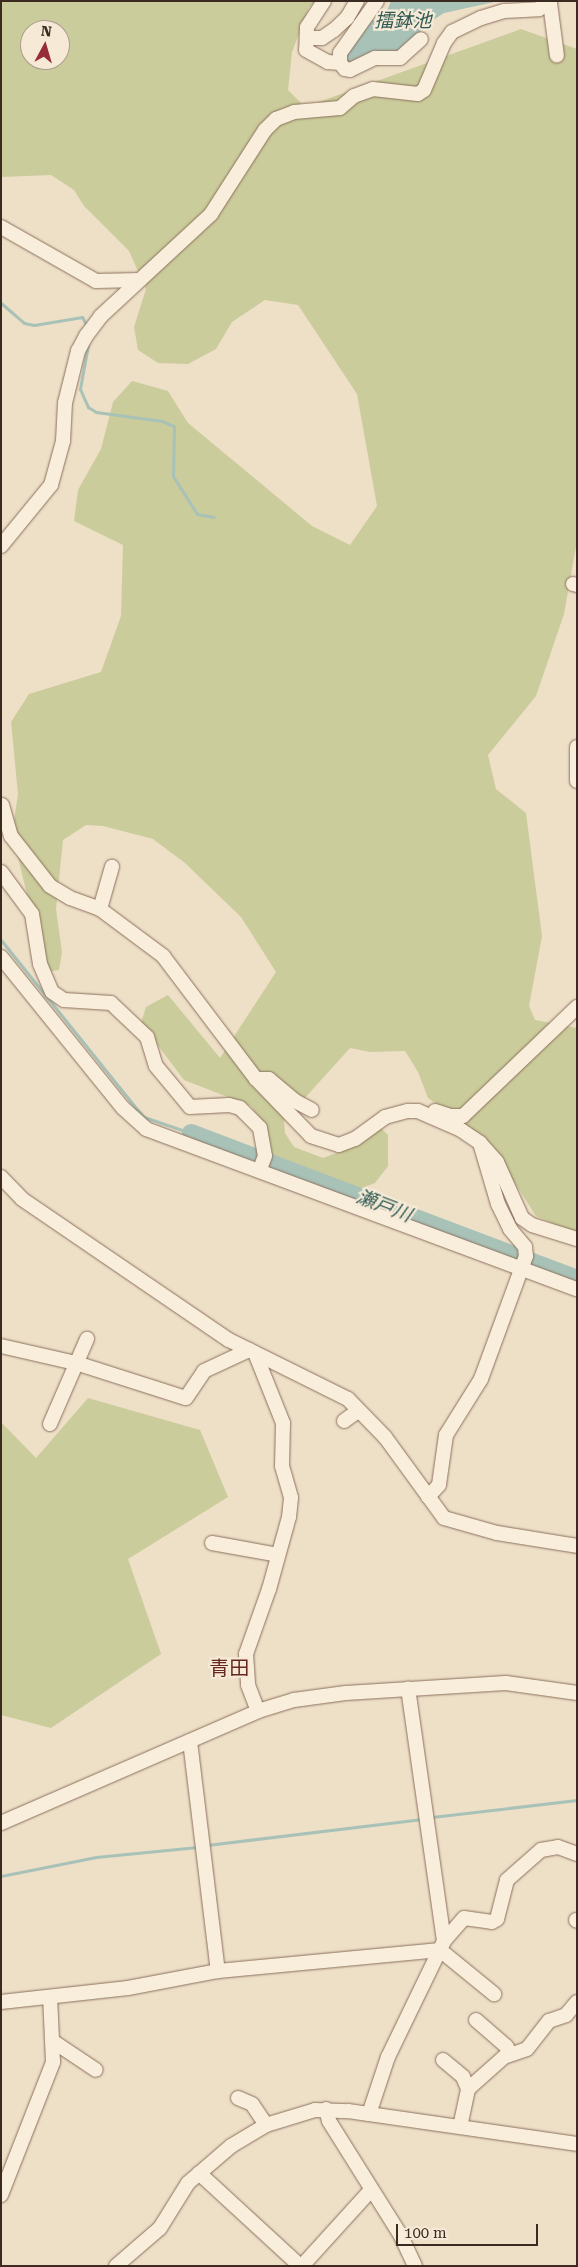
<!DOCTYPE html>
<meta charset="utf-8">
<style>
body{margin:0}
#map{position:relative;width:578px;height:2267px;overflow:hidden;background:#eedfc7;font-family:"Roboto Serif","Noto Sans JP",serif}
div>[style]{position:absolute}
.green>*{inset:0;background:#cbcc9b}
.water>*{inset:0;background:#a8c2b8}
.stream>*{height:3px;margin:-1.5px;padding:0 1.5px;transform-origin:1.5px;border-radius:1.5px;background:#a8c2b8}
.river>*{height:18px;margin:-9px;padding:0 9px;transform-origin:9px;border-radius:9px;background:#a8c2b8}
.roads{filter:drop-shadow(0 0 1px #8a715d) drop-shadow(0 0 1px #8a715d)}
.minor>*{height:14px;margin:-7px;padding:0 7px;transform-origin:7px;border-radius:7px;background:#f9eddb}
span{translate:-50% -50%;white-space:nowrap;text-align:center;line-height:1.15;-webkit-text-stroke:4.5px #f6ead7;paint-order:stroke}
.water-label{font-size:19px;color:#305a53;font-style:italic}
.quarter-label{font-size:20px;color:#672820}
.frame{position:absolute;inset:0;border:2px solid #3a2a20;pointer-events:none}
.north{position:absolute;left:20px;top:20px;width:50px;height:50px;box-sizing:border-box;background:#f6ead7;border:1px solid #ab9d8e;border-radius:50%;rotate:6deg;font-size:14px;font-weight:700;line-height:20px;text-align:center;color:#3a2a20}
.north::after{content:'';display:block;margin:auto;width:18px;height:22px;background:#982d38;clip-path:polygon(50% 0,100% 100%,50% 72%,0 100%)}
.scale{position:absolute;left:396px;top:2224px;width:142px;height:22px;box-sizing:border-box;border:2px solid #3a2a20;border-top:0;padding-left:6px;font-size:15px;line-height:18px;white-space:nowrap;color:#3a2a20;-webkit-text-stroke:4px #f6ead7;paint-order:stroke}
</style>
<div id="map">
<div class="green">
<i style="clip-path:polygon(evenodd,1px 1px,317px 1px,309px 7px,292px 52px,288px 90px,305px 107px,521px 29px,577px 49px,577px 541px,564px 614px,536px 696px,488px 755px,496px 789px,526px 813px,542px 936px,529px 1006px,535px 1020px,577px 1028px,577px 1234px,536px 1216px,488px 1142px,428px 1098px,418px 1072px,405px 1051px,370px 1052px,350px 1048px,284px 1121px,285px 1133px,294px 1147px,323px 1158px,352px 1147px,381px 1128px,388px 1135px,388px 1166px,375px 1183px,357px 1190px,272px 1157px,266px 1127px,251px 1106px,184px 1080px,141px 1023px,146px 1007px,168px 995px,220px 1058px,276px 972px,241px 917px,185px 863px,153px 839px,103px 826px,86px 825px,63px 840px,56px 909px,62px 952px,59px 970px,46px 972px,12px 833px,18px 794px,11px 722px,29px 694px,101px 672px,121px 616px,123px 545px,74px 521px,78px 490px,101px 449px,113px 402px,132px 381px,168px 391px,188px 423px,312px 526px,350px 545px,377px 506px,357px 394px,298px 305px,265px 300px,232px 322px,216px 349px,188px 364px,158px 363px,138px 350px,134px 327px,146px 289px,129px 251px,84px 206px,74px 190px,51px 175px,1px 177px,1px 1px,30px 30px,60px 30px,60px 60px,30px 60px,30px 30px)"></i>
<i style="clip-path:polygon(88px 1398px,200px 1430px,228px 1497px,128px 1559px,161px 1654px,51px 1728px,1px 1715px,1px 1422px,36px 1458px)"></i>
</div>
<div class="water">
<i style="clip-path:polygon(391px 1px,499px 1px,444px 13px,422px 27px,418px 39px,405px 52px,349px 67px,345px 63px,348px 46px,362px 34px,371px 20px,383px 21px)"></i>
</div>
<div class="stream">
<i style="left:1px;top:303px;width:30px;rotate:41deg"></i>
<i style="left:24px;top:323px;width:10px;rotate:11deg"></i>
<i style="left:34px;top:325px;width:49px;rotate:-9.5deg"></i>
<i style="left:82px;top:317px;width:10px;rotate:61deg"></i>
<i style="left:88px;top:345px;width:45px;rotate:100.3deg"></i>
<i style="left:80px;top:389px;width:20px;rotate:66deg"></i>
<i style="left:88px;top:407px;width:9px;rotate:32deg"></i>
<i style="left:96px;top:412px;width:67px;rotate:7.8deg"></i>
<i style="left:162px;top:421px;width:13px;rotate:23deg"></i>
<i style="left:174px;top:426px;width:50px;rotate:91.1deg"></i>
<i style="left:173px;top:476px;width:45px;rotate:57.7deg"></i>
<i style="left:197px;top:514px;width:17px;rotate:10deg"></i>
<i style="left:1px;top:940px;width:217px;rotate:51.2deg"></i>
<i style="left:137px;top:1109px;width:11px;rotate:49deg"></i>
<i style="left:144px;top:1117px;width:50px;rotate:18.8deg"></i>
<i style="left:432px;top:1817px;width:146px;rotate:-6.7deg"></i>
<i style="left:207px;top:1845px;width:217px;rotate:-6.9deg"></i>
<i style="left:1px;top:1876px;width:97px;rotate:-11.3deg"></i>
<i style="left:96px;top:1857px;width:102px;rotate:-5.6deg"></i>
</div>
<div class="river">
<i style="left:191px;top:1133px;width:413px;rotate:20.7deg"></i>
</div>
<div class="roads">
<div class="minor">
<i style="left:324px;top:1px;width:31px;rotate:123deg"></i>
<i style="left:307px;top:27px;width:23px;rotate:92deg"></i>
<i style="left:306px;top:50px;width:25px;rotate:29deg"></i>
<i style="left:328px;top:62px;width:12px;rotate:5deg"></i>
<i style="left:377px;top:1px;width:64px;rotate:125.4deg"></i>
<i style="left:340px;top:53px;width:10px;rotate:90deg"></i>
<i style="left:340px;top:63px;width:8px;rotate:50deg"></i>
<i style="left:345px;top:69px;width:5px;rotate:11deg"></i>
<i style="left:350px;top:70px;width:28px;rotate:-26deg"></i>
<i style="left:375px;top:58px;width:25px"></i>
<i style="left:400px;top:58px;width:28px;rotate:-42deg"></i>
<i style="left:550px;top:3px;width:53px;rotate:82.5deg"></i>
<i style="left:307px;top:38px;width:15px"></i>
<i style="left:322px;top:38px;width:14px;rotate:-34deg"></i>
<i style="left:334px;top:30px;width:18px;rotate:-43deg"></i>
<i style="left:347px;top:18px;width:20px;rotate:-60deg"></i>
<i style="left:1px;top:227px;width:109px;rotate:29.6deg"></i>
<i style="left:96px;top:281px;width:44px;rotate:-1.3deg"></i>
<i style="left:1px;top:546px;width:79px;rotate:-50.7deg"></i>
<i style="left:51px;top:485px;width:46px;rotate:-74.7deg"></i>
<i style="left:63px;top:441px;width:38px;rotate:-87deg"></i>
<i style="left:65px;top:403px;width:54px;rotate:-76deg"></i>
<i style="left:78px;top:351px;width:17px;rotate:-62deg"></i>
<i style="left:86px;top:336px;width:25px;rotate:-53deg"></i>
<i style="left:101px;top:316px;width:150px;rotate:-42.8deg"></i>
<i style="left:211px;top:214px;width:100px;rotate:-57.3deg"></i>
<i style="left:265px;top:130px;width:16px;rotate:-45deg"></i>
<i style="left:276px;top:119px;width:19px;rotate:-21deg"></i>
<i style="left:294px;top:112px;width:46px;rotate:-5deg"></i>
<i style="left:340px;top:108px;width:18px;rotate:-41deg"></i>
<i style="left:354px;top:96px;width:20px;rotate:-20deg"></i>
<i style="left:373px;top:89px;width:45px;rotate:6.3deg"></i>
<i style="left:418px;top:94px;width:7px;rotate:-34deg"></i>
<i style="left:424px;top:90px;width:51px;rotate:-66.9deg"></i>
<i style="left:444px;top:43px;width:14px;rotate:-54deg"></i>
<i style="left:452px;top:32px;width:32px;rotate:-26deg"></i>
<i style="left:481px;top:18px;width:24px;rotate:-17deg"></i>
<i style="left:504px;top:11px;width:35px;rotate:-3deg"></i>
<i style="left:539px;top:9px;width:14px;rotate:-36deg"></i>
<i style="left:573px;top:584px;width:4px;rotate:14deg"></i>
<i style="left:577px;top:747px;width:34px;rotate:90deg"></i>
<i style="left:2px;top:805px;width:32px;rotate:74deg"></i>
<i style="left:11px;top:836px;width:63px;rotate:52deg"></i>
<i style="left:50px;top:886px;width:23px;rotate:31deg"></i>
<i style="left:70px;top:898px;width:32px;rotate:20deg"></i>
<i style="left:100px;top:909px;width:79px;rotate:36.7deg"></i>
<i style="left:163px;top:956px;width:154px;rotate:52.9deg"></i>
<i style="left:256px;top:1079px;width:79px;rotate:46deg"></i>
<i style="left:311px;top:1136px;width:29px;rotate:18deg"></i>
<i style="left:339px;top:1145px;width:17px;rotate:-21deg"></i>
<i style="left:355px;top:1139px;width:37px;rotate:-36deg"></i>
<i style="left:385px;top:1117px;width:24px;rotate:-15deg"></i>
<i style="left:408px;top:1111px;width:10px"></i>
<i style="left:418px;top:1111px;width:47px;rotate:23.8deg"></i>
<i style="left:461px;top:1130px;width:23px;rotate:34deg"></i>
<i style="left:480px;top:1143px;width:64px;rotate:73.6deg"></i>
<i style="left:498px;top:1204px;width:28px;rotate:64deg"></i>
<i style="left:510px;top:1229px;width:23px;rotate:50deg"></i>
<i style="left:525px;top:1247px;width:9px;rotate:84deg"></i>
<i style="left:526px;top:1256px;width:131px;rotate:110.1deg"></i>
<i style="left:481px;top:1379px;width:66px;rotate:122deg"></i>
<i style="left:446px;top:1435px;width:50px;rotate:98deg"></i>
<i style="left:439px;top:1485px;width:16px;rotate:133deg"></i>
<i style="left:1px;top:872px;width:52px;rotate:53.6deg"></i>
<i style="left:32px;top:914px;width:51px;rotate:80.9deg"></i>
<i style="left:40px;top:964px;width:30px;rotate:67deg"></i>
<i style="left:52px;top:992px;width:14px;rotate:34deg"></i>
<i style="left:64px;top:1000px;width:47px;rotate:3.7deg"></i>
<i style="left:111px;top:1003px;width:50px;rotate:43.4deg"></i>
<i style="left:147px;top:1037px;width:30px;rotate:73deg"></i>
<i style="left:156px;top:1066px;width:53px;rotate:50.3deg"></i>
<i style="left:190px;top:1107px;width:39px;rotate:-3deg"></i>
<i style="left:229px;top:1105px;width:11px;rotate:15deg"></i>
<i style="left:240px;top:1108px;width:28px;rotate:45deg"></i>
<i style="left:260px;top:1128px;width:28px;rotate:80deg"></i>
<i style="left:265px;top:1156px;width:14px;rotate:111deg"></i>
<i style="left:100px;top:909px;width:44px;rotate:-74.1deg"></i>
<i style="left:1px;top:957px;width:194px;rotate:51.1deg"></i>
<i style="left:123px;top:1108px;width:31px;rotate:42deg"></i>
<i style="left:146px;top:1129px;width:460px;rotate:20.4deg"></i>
<i style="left:256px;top:1079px;width:13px"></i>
<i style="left:269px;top:1079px;width:34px;rotate:40deg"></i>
<i style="left:295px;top:1101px;width:19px;rotate:28deg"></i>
<i style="left:435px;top:1111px;width:16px;rotate:18deg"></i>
<i style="left:450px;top:1116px;width:13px"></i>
<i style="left:463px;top:1116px;width:158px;rotate:-43.7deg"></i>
<i style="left:480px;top:1143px;width:25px;rotate:48deg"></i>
<i style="left:497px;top:1162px;width:61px;rotate:65.9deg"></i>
<i style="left:522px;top:1218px;width:12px;rotate:35deg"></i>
<i style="left:532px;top:1225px;width:47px;rotate:17.3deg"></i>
<i style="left:1px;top:1177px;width:30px;rotate:46deg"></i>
<i style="left:22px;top:1199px;width:250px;rotate:34.3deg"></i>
<i style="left:229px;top:1340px;width:133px;rotate:26.4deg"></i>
<i style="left:348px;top:1399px;width:53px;rotate:45.8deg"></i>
<i style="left:385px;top:1437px;width:100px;rotate:53.9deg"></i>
<i style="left:444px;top:1518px;width:55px;rotate:15.8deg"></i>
<i style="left:497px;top:1533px;width:81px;rotate:9.2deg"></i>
<i style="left:1px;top:1346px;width:77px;rotate:12.8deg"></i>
<i style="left:76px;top:1363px;width:115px;rotate:17.7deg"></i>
<i style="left:186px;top:1398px;width:32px;rotate:-56deg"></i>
<i style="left:204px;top:1371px;width:50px;rotate:-25deg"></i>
<i style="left:255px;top:1353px;width:75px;rotate:68.2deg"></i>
<i style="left:283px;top:1423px;width:43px;rotate:91.3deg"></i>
<i style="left:282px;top:1466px;width:33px;rotate:74deg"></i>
<i style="left:291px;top:1498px;width:19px;rotate:96deg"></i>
<i style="left:289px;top:1517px;width:75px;rotate:105.5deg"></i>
<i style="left:269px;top:1589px;width:69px;rotate:109.5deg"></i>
<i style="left:246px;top:1654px;width:31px;rotate:86deg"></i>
<i style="left:248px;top:1685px;width:28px;rotate:69deg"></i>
<i style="left:344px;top:1421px;width:17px;rotate:-36deg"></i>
<i style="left:50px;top:1424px;width:93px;rotate:-66.5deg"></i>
<i style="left:212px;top:1543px;width:67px;rotate:10.3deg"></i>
<i style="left:190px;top:1741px;width:232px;rotate:83.1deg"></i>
<i style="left:1px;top:1823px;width:280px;rotate:-23.5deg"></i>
<i style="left:258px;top:1711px;width:38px;rotate:-17deg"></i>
<i style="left:294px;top:1700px;width:52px;rotate:-7.7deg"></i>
<i style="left:346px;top:1693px;width:160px;rotate:-3.6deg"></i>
<i style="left:506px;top:1683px;width:72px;rotate:8deg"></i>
<i style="left:576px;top:1920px;width:1px;rotate:45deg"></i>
<i style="left:444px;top:1941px;width:30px;rotate:-49deg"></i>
<i style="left:464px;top:1918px;width:28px;rotate:8deg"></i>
<i style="left:492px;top:1922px;width:6px;rotate:-31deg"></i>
<i style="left:497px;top:1919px;width:40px;rotate:-75.6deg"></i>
<i style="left:507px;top:1880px;width:45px;rotate:-41.4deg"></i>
<i style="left:541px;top:1850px;width:17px;rotate:-10deg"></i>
<i style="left:558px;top:1847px;width:20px;rotate:20deg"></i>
<i style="left:1px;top:2002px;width:128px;rotate:-6.3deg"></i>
<i style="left:128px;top:1988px;width:92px;rotate:-10.7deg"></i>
<i style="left:218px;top:1971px;width:223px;rotate:-5.4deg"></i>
<i style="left:440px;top:1950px;width:70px;rotate:39.2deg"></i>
<i style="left:476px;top:2020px;width:40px;rotate:41deg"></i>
<i style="left:506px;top:2046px;width:9px;rotate:58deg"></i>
<i style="left:54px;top:2042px;width:50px;rotate:33.7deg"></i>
<i style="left:443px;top:2060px;width:26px;rotate:40deg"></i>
<i style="left:463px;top:2077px;width:13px;rotate:67deg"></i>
<i style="left:238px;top:2098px;width:15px;rotate:23deg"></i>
<i style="left:252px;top:2104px;width:25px;rotate:56deg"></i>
<i style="left:326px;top:2109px;width:12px;rotate:76deg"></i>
<i style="left:329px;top:2121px;width:136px;rotate:57.9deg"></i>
<i style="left:401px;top:2236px;width:33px;rotate:65deg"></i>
<i style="left:369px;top:2114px;width:60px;rotate:-71.6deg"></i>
<i style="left:388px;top:2057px;width:129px;rotate:-64.2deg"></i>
<i style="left:444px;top:1941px;width:255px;rotate:-98.1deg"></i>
<i style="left:460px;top:2127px;width:39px;rotate:-78deg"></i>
<i style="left:468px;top:2089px;width:48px;rotate:-41.6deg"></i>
<i style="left:504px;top:2057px;width:24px;rotate:-19deg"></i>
<i style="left:527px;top:2049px;width:36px;rotate:-52deg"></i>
<i style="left:549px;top:2021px;width:18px;rotate:-19deg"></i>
<i style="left:566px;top:2015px;width:17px;rotate:-50deg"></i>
<i style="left:199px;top:2173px;width:137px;rotate:42.6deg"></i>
<i style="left:1px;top:2195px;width:143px;rotate:-68.6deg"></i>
<i style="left:53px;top:2062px;width:65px;rotate:-92.6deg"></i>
<i style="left:116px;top:2266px;width:58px;rotate:-40.8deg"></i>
<i style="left:160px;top:2228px;width:53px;rotate:-58.1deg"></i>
<i style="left:188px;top:2183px;width:57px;rotate:-40.7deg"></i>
<i style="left:231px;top:2146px;width:41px;rotate:-31deg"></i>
<i style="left:266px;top:2125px;width:51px;rotate:-17deg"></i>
<i style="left:315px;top:2110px;width:33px;rotate:2deg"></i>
<i style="left:348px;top:2111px;width:231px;rotate:8.2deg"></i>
<i style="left:302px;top:2266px;width:101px;rotate:-47.8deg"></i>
</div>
</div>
<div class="water-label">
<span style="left:403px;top:21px">擂鉢池</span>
<span style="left:384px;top:1206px;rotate:21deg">瀬戸川</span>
</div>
<div class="quarter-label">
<span style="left:229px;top:1668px">青田</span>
</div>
<div class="frame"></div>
<div class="north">N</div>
<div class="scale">100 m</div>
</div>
